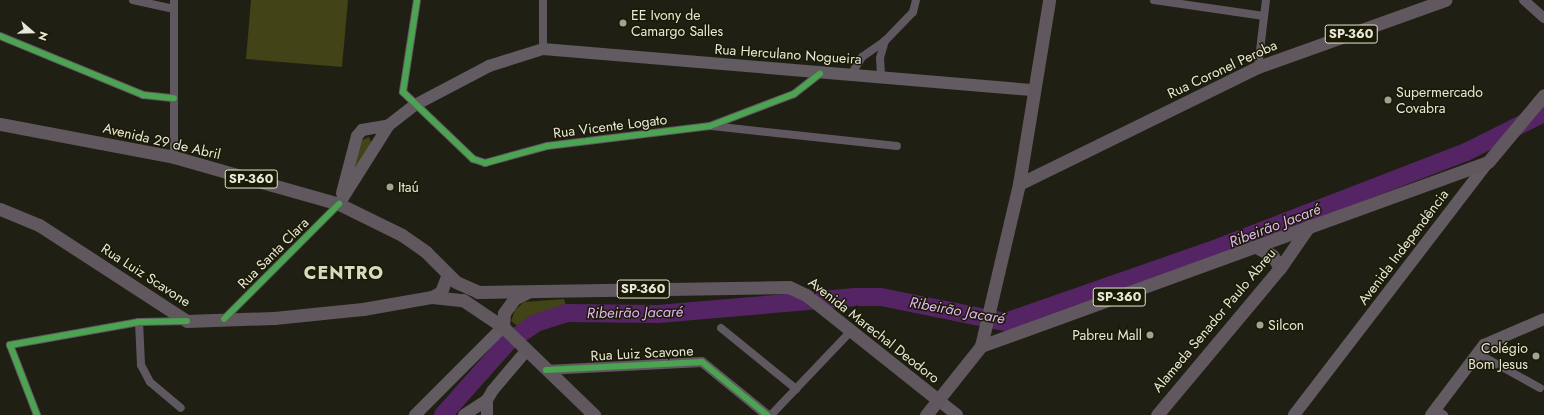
<!DOCTYPE html>
<meta charset="utf-8">
<style>
body{margin:0}
#map{position:relative;width:1544px;height:415px;overflow:hidden;background:#1f2013;font-family:Jost,sans-serif}
div>[style]{position:absolute}
.green>*{inset:0;background:#424316}
.river>*{height:18px;margin:-9px;padding:0 9px;transform-origin:9px;border-radius:9px;background:#552465}
.minor>*{height:8px;margin:-4px;padding:0 4px;transform-origin:4px;border-radius:4px;background:#605861}
.tertiary>*{height:10px;margin:-5px;padding:0 5px;transform-origin:5px;border-radius:5px;background:#605861}
.secondary>*{height:12px;margin:-6px;padding:0 6px;transform-origin:6px;border-radius:6px;background:#635b62}
.primary>*{height:13px;margin:-6.5px;padding:0 6.5px;transform-origin:6.5px;border-radius:6.5px;background:#60575f}
.cycleway>*{height:6px;margin:-3px;padding:0 3px;transform-origin:3px;border-radius:3px;background:#4ca352}
.dots>*{width:11px;height:11px;translate:-50% -50%;box-sizing:border-box;border:2px solid #1b1b05;border-radius:50%}
span{translate:-50% -50%;white-space:nowrap;text-align:center;line-height:1.15;-webkit-text-stroke:3px #1b1b05;paint-order:stroke}
.shield-label span{padding:1px 3px;background:#1b1b05;border:1px solid;border-radius:3px;-webkit-text-stroke-width:0}
.shield-label{font-size:13px;color:#e7e8d9;font-weight:700}
.poi-label{font-size:14px;color:#e7e8d9}
.left{translate:0 -50%;text-align:left}
.right{translate:-100% -50%;text-align:right}
.street-label{font-size:14px;color:#e7e8d9}
.water-label{font-size:15px;color:#e1b6f3;font-style:italic}
.district-label{font-size:18px;color:#d9dbbe;font-weight:700;letter-spacing:1px}
.north{position:absolute;left:12px;top:12px;width:40px;height:40px;-webkit-text-stroke:3px #1b1b05;paint-order:stroke;rotate:110deg;font-size:11px;font-weight:700;line-height:16px;text-align:center;color:#e7e8d9}
.north::after{content:'';display:block;margin:auto;width:14px;height:18px;background:#e7e8d9;clip-path:polygon(50% 0,100% 100%,50% 72%,0 100%)}
</style>
<div id="map">
<div class="green">
<i style="clip-path:polygon(251px 0,348px 0,342px 67px,246px 59px)"></i>
<i style="clip-path:polygon(369px 137px,372px 144px,352px 183px,360px 141px)"></i>
<i style="clip-path:polygon(564px 299px,566px 306px,535px 317px,520px 328px,511px 321px,515px 310px,524px 302px)"></i>
</div>
<div class="river">
<i style="left:443px;top:415px;width:98px;rotate:-48.3deg"></i>
<i style="left:508px;top:342px;width:34px;rotate:-34deg"></i>
<i style="left:536px;top:323px;width:32px;rotate:-18deg"></i>
<i style="left:566px;top:313px;width:92px;rotate:0.6deg"></i>
<i style="left:658px;top:314px;width:201px;rotate:-4.9deg"></i>
<i style="left:858px;top:297px;width:23px"></i>
<i style="left:881px;top:297px;width:126px;rotate:11.4deg"></i>
<i style="left:1005px;top:322px;width:228px;rotate:-19.2deg"></i>
<i style="left:1220px;top:247px;width:264px;rotate:-21.1deg"></i>
<i style="left:1466px;top:152px;width:87px;rotate:-26.6deg"></i>
</div>
<div class="minor">
<i style="left:133px;top:0;width:42px;rotate:12.4deg"></i>
<i style="left:417px;top:0;width:93px;rotate:98.7deg"></i>
<i style="left:403px;top:92px;width:97px;rotate:43.7deg"></i>
<i style="left:473px;top:159px;width:13px;rotate:18deg"></i>
<i style="left:485px;top:163px;width:64px;rotate:-15.3deg"></i>
<i style="left:547px;top:146px;width:164px;rotate:-7deg"></i>
<i style="left:710px;top:126px;width:90px;rotate:-20.9deg"></i>
<i style="left:794px;top:94px;width:33px;rotate:-38deg"></i>
<i style="left:543px;top:0;width:49px;rotate:90deg"></i>
<i style="left:1154px;top:0;width:111px;rotate:8.3deg"></i>
<i style="left:0;top:36px;width:155px;rotate:22.4deg"></i>
<i style="left:143px;top:95px;width:31px;rotate:6deg"></i>
<i style="left:1258px;top:67px;width:67px;rotate:-83.2deg"></i>
<i style="left:852px;top:73px;width:19px;rotate:-58deg"></i>
<i style="left:862px;top:57px;width:28px;rotate:-35deg"></i>
<i style="left:885px;top:41px;width:40px;rotate:-46deg"></i>
<i style="left:913px;top:12px;width:12px;rotate:-76deg"></i>
<i style="left:881px;top:76px;width:18px;rotate:-93deg"></i>
<i style="left:880px;top:58px;width:18px;rotate:-74deg"></i>
<i style="left:712px;top:126px;width:186px;rotate:6.2deg"></i>
<i style="left:174px;top:157px;width:157px;rotate:-90deg"></i>
<i style="left:224px;top:319px;width:163px;rotate:-45deg"></i>
<i style="left:139px;top:322px;width:43px;rotate:87.3deg"></i>
<i style="left:141px;top:365px;width:19px;rotate:62deg"></i>
<i style="left:150px;top:382px;width:40px;rotate:40deg"></i>
<i style="left:721px;top:328px;width:97px;rotate:39.1deg"></i>
<i style="left:1477px;top:353px;width:72px;rotate:29.1deg"></i>
<i style="left:1436px;top:409px;width:10px;rotate:37deg"></i>
<i style="left:37px;top:415px;width:75px;rotate:-111.1deg"></i>
<i style="left:10px;top:345px;width:131px;rotate:-10.1deg"></i>
<i style="left:139px;top:322px;width:47px;rotate:-1.2deg"></i>
<i style="left:771px;top:415px;width:115px;rotate:-46.4deg"></i>
</div>
<div class="tertiary">
<i style="left:1524px;top:0;width:27px;rotate:42deg"></i>
<i style="left:546px;top:370px;width:156px;rotate:-2.9deg"></i>
<i style="left:702px;top:362px;width:84px;rotate:39.2deg"></i>
</div>
<div class="secondary">
<i style="left:342px;top:193px;width:59px;rotate:-75.3deg"></i>
<i style="left:357px;top:136px;width:8px;rotate:-50deg"></i>
<i style="left:362px;top:130px;width:27px;rotate:-10deg"></i>
<i style="left:339px;top:204px;width:93px;rotate:-57.7deg"></i>
<i style="left:389px;top:125px;width:33px;rotate:-38deg"></i>
<i style="left:415px;top:105px;width:84px;rotate:-27.8deg"></i>
<i style="left:489px;top:66px;width:57px;rotate:-17.5deg"></i>
<i style="left:543px;top:49px;width:493px;rotate:4.8deg"></i>
<i style="left:938px;top:400px;width:24px;rotate:38deg"></i>
<i style="left:415px;top:415px;width:124px;rotate:-45deg"></i>
<i style="left:464px;top:415px;width:27px;rotate:-33deg"></i>
<i style="left:487px;top:415px;width:15px;rotate:-90deg"></i>
<i style="left:487px;top:400px;width:12px;rotate:-59deg"></i>
<i style="left:493px;top:390px;width:51px;rotate:-49.8deg"></i>
<i style="left:1294px;top:415px;width:319px;rotate:-52.5deg"></i>
<i style="left:1431px;top:415px;width:88px;rotate:-52.9deg"></i>
<i style="left:1484px;top:345px;width:65px;rotate:-23.4deg"></i>
</div>
<div class="primary">
<i style="left:0;top:124px;width:177px;rotate:10.7deg"></i>
<i style="left:174px;top:157px;width:172px;rotate:15.9deg"></i>
<i style="left:339px;top:204px;width:70px;rotate:26.2deg"></i>
<i style="left:402px;top:235px;width:29px;rotate:35deg"></i>
<i style="left:426px;top:252px;width:42px;rotate:45deg"></i>
<i style="left:456px;top:282px;width:24px;rotate:24deg"></i>
<i style="left:478px;top:292px;width:311px;rotate:-0.9deg"></i>
<i style="left:789px;top:287px;width:19px;rotate:25deg"></i>
<i style="left:806px;top:295px;width:169px;rotate:38.5deg"></i>
<i style="left:1019px;top:184px;width:266px;rotate:-26.1deg"></i>
<i style="left:1258px;top:67px;width:199px;rotate:-19.7deg"></i>
<i style="left:0;top:209px;width:42px;rotate:22.3deg"></i>
<i style="left:39px;top:225px;width:176px;rotate:33deg"></i>
<i style="left:187px;top:321px;width:87px;rotate:-2deg"></i>
<i style="left:274px;top:318px;width:89px;rotate:-5.8deg"></i>
<i style="left:363px;top:309px;width:70px;rotate:-9.9deg"></i>
<i style="left:432px;top:297px;width:31px;rotate:6deg"></i>
<i style="left:463px;top:300px;width:48px;rotate:34deg"></i>
<i style="left:503px;top:327px;width:127px;rotate:44deg"></i>
<i style="left:1256px;top:247px;width:18px;rotate:27deg"></i>
<i style="left:1272px;top:255px;width:15px;rotate:58deg"></i>
<i style="left:432px;top:297px;width:10px;rotate:-29deg"></i>
<i style="left:441px;top:292px;width:19px;rotate:-69deg"></i>
<i style="left:503px;top:327px;width:14px;rotate:-86deg"></i>
<i style="left:504px;top:313px;width:17px;rotate:-54deg"></i>
<i style="left:514px;top:299px;width:16px;rotate:-27deg"></i>
<i style="left:981px;top:346px;width:539px;rotate:-19.95deg"></i>
<i style="left:1488px;top:162px;width:87px;rotate:-50.1deg"></i>
<i style="left:926px;top:415px;width:88px;rotate:-51.4deg"></i>
<i style="left:981px;top:346px;width:166px;rotate:-76.8deg"></i>
<i style="left:1019px;top:184px;width:186px;rotate:-80.7deg"></i>
<i style="left:1157px;top:415px;width:192px;rotate:-50.1deg"></i>
<i style="left:1280px;top:268px;width:51px;rotate:-55.4deg"></i>
</div>
<div class="cycleway">
<i style="left:417px;top:0;width:93px;rotate:98.7deg"></i>
<i style="left:403px;top:92px;width:97px;rotate:43.7deg"></i>
<i style="left:473px;top:159px;width:13px;rotate:18deg"></i>
<i style="left:485px;top:163px;width:64px;rotate:-15.3deg"></i>
<i style="left:547px;top:146px;width:164px;rotate:-7deg"></i>
<i style="left:710px;top:126px;width:90px;rotate:-20.9deg"></i>
<i style="left:794px;top:94px;width:33px;rotate:-38deg"></i>
<i style="left:0;top:36px;width:155px;rotate:22.4deg"></i>
<i style="left:143px;top:95px;width:31px;rotate:6deg"></i>
<i style="left:224px;top:319px;width:163px;rotate:-45deg"></i>
<i style="left:546px;top:370px;width:156px;rotate:-2.9deg"></i>
<i style="left:702px;top:362px;width:84px;rotate:39.2deg"></i>
<i style="left:37px;top:415px;width:75px;rotate:-111.1deg"></i>
<i style="left:10px;top:345px;width:131px;rotate:-10.1deg"></i>
<i style="left:139px;top:322px;width:48px;rotate:-1.2deg"></i>
</div>
<div class="dots">
<i style="left:623px;top:23px;background:#a1a294"></i>
<i style="left:1388px;top:100px;background:#a1a294"></i>
<i style="left:390px;top:187px;background:#a1a294"></i>
<i style="left:1260px;top:325px;background:#a1a294"></i>
<i style="left:1150px;top:335px;background:#a1a294"></i>
<i style="left:1536px;top:356px;background:#a1a294"></i>
</div>
<div class="shield-label">
<span style="left:1351px;top:34px">SP-360</span>
<span style="left:251px;top:179px">SP-360</span>
<span style="left:643px;top:289px">SP-360</span>
<span style="left:1119px;top:297px">SP-360</span>
</div>
<div class="poi-label">
<span class="left" style="left:631px;top:23px">EE Ivony de<br>Camargo Salles</span>
<span class="left" style="left:1396px;top:100px">Supermercado<br>Covabra</span>
<span class="left" style="left:398px;top:187px">Itaú</span>
<span class="left" style="left:1268px;top:325px">Silcon</span>
<span class="right" style="left:1142px;top:335px">Pabreu Mall</span>
<span class="right" style="left:1528px;top:356px">Colégio<br>Bom Jesus</span>
</div>
<div class="street-label">
<span style="left:788px;top:54px;rotate:4deg">Rua Herculano Nogueira</span>
<span style="left:1222px;top:69px;rotate:-25deg">Rua Coronel Peroba</span>
<span style="left:610px;top:126px;rotate:-7deg">Rua Vicente Logato</span>
<span style="left:162px;top:141px;rotate:13deg">Avenida 29 de Abril</span>
<span style="left:1403px;top:247px;rotate:-53deg">Avenida Independência</span>
<span style="left:273px;top:253px;rotate:-45deg">Rua Santa Clara</span>
<span style="left:146px;top:275px;rotate:33deg">Rua Luiz Scavone</span>
<span style="left:1214px;top:320px;rotate:-50deg">Alameda Senador Paulo Abreu</span>
<span style="left:874px;top:330px;rotate:38deg">Avenida Marechal Deodoro</span>
<span style="left:642px;top:353px;rotate:-3deg">Rua Luiz Scavone</span>
</div>
<div class="water-label">
<span style="left:1275px;top:226px;rotate:-21deg">Ribeirão Jacaré</span>
<span style="left:957px;top:311px;rotate:10deg">Ribeirão Jacaré</span>
<span style="left:635px;top:313px;rotate:-1deg">Ribeirão Jacaré</span>
</div>
<div class="district-label">
<span style="left:344px;top:273px">CENTRO</span>
</div>
<div class="north">N</div>
</div>
